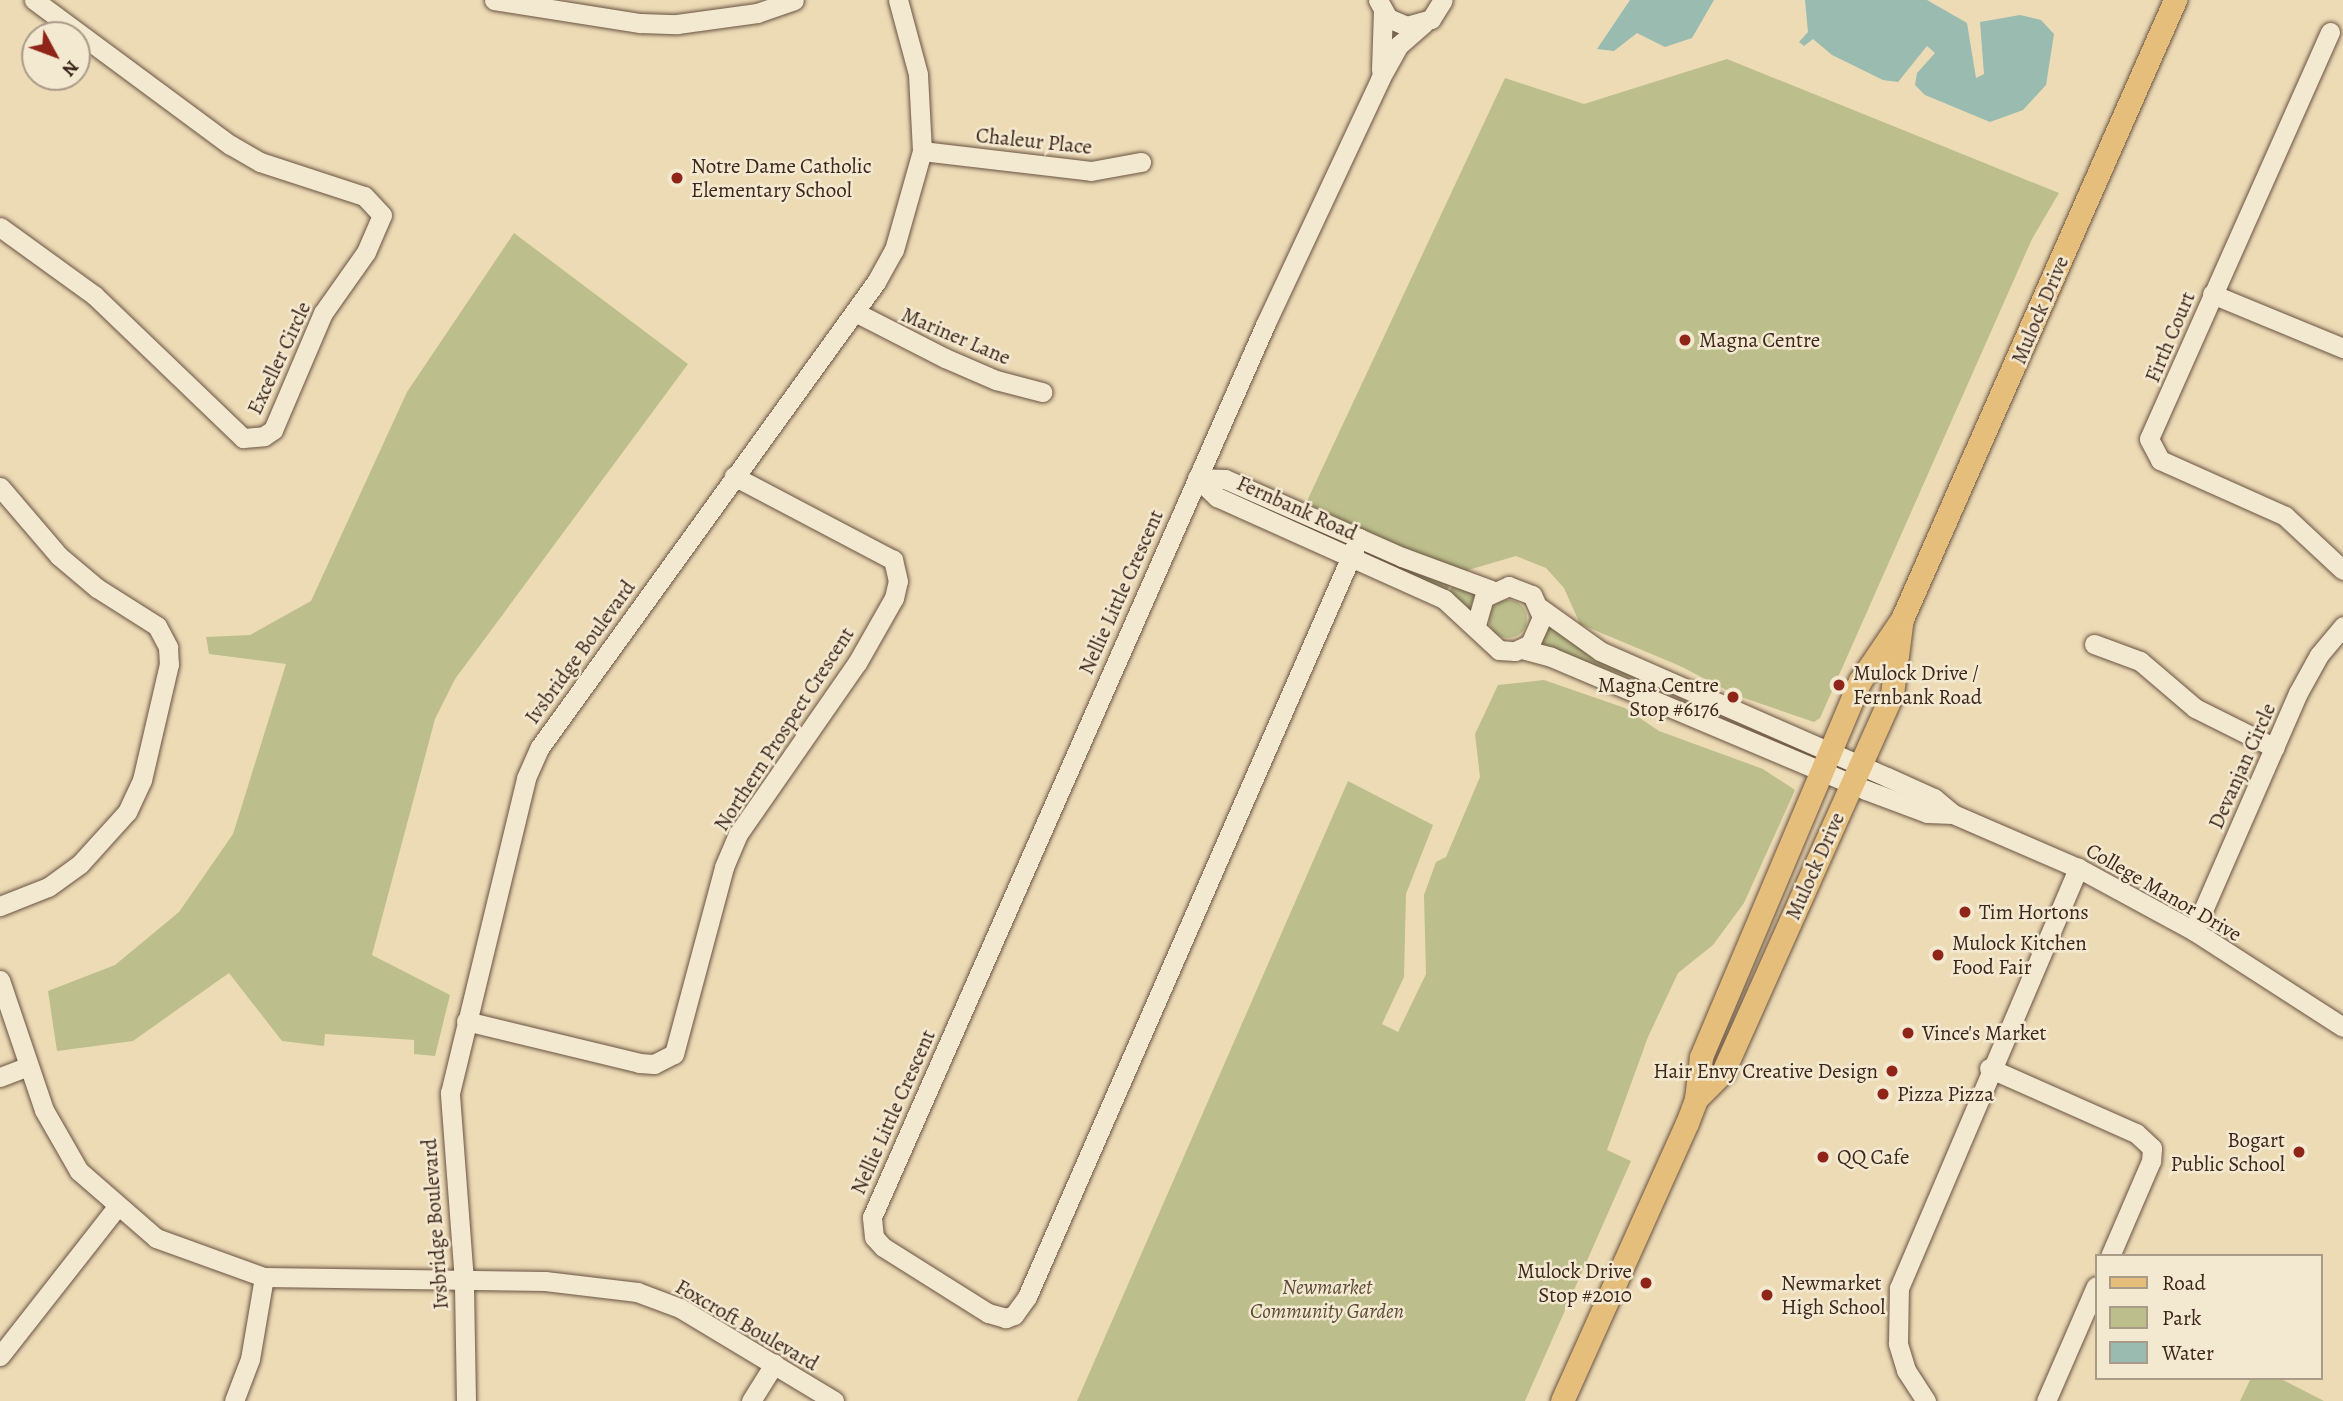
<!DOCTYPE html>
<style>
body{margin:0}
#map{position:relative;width:2343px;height:1401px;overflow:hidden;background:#eddbb6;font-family:Alegreya,serif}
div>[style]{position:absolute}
.green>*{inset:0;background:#bcbf8b}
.round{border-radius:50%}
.water>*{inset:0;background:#99bbb0}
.roads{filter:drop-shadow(0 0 2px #695342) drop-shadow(0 0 2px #695342)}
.minor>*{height:19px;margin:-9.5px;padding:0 9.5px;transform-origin:9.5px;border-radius:9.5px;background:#f3e8d0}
.major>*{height:23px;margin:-11.5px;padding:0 11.5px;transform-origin:11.5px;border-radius:11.5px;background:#e6be7b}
.dots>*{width:19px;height:19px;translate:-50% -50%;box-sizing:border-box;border:4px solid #f3e8d0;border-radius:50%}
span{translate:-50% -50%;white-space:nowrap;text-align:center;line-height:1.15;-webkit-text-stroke:5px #f3e8d0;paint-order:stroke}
.street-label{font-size:21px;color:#3d261c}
.poi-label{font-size:21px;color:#3d261c}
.left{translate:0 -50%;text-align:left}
.right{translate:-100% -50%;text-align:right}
.park-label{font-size:21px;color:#5d4c38;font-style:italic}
.legend{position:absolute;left:2095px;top:1254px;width:228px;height:126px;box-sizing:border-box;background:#f3e8d0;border:2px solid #aa9a88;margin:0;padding:9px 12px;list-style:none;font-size:21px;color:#3d261c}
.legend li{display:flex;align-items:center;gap:14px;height:35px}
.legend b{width:35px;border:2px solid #aa9a88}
.north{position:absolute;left:21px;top:21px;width:70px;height:70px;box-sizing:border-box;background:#f3e8d0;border:2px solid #aa9a88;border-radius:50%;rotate:131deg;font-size:19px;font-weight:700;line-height:28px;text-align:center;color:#3d261c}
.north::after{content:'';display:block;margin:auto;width:24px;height:32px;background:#8f2418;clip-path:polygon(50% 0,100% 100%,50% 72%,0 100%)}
</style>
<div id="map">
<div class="green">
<i style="clip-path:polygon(1727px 59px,2059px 193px,2032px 239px,1820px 718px,1814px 722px,1738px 696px,1680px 666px,1580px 624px,1564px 588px,1546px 568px,1516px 556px,1458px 573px,1306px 503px,1505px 78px,1584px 104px)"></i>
<i style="clip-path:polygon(514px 233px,688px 364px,455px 679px,435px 719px,372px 955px,450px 995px,435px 1056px,414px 1054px,414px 1040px,325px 1034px,324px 1046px,282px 1041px,229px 973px,133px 1041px,57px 1051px,48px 991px,115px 965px,179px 912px,233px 834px,286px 664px,209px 654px,206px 637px,250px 635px,311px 601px,407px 392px)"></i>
<i style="clip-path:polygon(1394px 567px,1419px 571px,1450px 584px,1446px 592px)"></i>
<i style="clip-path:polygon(1453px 585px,1477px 593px,1469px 609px,1449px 593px)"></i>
<i class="round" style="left:1489px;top:600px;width:38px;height:38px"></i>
<i style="clip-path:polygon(1548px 626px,1676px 693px,1539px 646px)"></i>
<i style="clip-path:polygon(1544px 680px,1625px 708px,1659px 731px,1763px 769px,1795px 790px,1744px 903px,1713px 945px,1678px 973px,1648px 1037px,1607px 1150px,1631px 1161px,1525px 1401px,1077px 1401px,1348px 781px,1433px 825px,1406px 894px,1404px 977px,1382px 1024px,1398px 1032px,1426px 974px,1424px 895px,1436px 862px,1446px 857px,1480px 777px,1475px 734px,1498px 685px)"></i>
<i style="clip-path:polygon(2251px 1378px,2279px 1378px,2324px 1401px,2240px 1401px)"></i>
</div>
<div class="water">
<i style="clip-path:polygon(1630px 0,1714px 0,1692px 38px,1665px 47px,1637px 33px,1614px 51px,1597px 49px)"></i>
<i style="clip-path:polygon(1805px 0,1927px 0,1967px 23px,1976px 78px,1984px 74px,1980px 22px,2020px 15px,2041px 20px,2054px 34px,2046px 85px,2023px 110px,1990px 122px,1925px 95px,1915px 85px,1917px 73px,1935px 53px,1927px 46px,1898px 82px,1883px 80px,1832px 55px,1813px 39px,1804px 46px,1799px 42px,1808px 32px)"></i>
</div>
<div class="roads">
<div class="minor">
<i style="left:494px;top:0;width:148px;rotate:9deg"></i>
<i style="left:640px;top:23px;width:37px;rotate:2deg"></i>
<i style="left:677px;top:24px;width:81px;rotate:-7.8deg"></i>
<i style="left:757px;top:13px;width:39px;rotate:-19deg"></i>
<i style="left:1378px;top:0;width:21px;rotate:61deg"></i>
<i style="left:1388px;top:18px;width:21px;rotate:23deg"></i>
<i style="left:1407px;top:26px;width:25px;rotate:-16deg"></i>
<i style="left:1431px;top:19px;width:22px;rotate:-58deg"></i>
<i style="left:2330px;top:32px;width:445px;rotate:114deg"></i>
<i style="left:2149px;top:439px;width:24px;rotate:62deg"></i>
<i style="left:2160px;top:460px;width:137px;rotate:24.1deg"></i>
<i style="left:2285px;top:516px;width:79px;rotate:43deg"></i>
<i style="left:1381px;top:70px;width:59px;rotate:-88.1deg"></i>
<i style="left:922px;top:151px;width:170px;rotate:6.7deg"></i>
<i style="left:1091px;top:171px;width:51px;rotate:-10.2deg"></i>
<i style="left:0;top:227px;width:116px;rotate:35.9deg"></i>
<i style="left:94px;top:295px;width:207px;rotate:43.8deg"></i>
<i style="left:243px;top:438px;width:21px;rotate:-5deg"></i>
<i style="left:264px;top:436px;width:11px;rotate:-34deg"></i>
<i style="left:273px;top:430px;width:127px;rotate:-66.9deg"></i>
<i style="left:323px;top:313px;width:75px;rotate:-54.8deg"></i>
<i style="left:366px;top:252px;width:40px;rotate:-66.6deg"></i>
<i style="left:382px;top:215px;width:26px;rotate:-133deg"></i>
<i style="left:364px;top:196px;width:109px;rotate:-161.9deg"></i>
<i style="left:260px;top:162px;width:34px;rotate:-150deg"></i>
<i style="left:230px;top:145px;width:244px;rotate:-143.5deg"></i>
<i style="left:2212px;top:294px;width:142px;rotate:22.4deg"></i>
<i style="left:855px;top:312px;width:101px;rotate:27.1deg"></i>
<i style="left:945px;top:358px;width:56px;rotate:23.3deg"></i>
<i style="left:996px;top:380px;width:48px;rotate:14.6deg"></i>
<i style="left:1197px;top:478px;width:28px;rotate:44deg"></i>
<i style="left:1217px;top:497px;width:249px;rotate:24.2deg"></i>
<i style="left:1444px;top:599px;width:75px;rotate:42.8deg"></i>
<i style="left:1499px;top:650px;width:16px;rotate:4deg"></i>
<i style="left:1515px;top:651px;width:17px;rotate:-25deg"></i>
<i style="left:1530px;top:644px;width:30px;rotate:-66deg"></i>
<i style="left:1542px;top:617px;width:24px;rotate:-114deg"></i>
<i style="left:1532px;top:595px;width:25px;rotate:-159deg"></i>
<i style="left:1509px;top:586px;width:27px;rotate:156deg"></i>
<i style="left:1484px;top:597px;width:29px;rotate:106deg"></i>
<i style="left:1197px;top:478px;width:28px;rotate:2deg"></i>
<i style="left:1225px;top:479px;width:193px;rotate:23.8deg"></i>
<i style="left:1402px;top:557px;width:95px;rotate:20.3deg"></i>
<i style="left:0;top:487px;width:91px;rotate:49.5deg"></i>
<i style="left:59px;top:556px;width:50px;rotate:40.1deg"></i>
<i style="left:97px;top:588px;width:71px;rotate:32.3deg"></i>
<i style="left:157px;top:626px;width:24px;rotate:62deg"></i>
<i style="left:168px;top:647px;width:17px;rotate:87deg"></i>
<i style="left:169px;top:664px;width:119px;rotate:103.1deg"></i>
<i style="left:142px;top:780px;width:35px;rotate:115deg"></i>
<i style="left:127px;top:812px;width:70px;rotate:132.1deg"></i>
<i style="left:80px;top:864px;width:39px;rotate:144deg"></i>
<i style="left:48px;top:887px;width:52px;rotate:158.4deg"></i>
<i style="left:1359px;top:538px;width:828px;rotate:113.63deg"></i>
<i style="left:1027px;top:1297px;width:22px;rotate:126deg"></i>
<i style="left:1014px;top:1315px;width:9px;rotate:159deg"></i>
<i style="left:1006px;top:1318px;width:19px;rotate:-164deg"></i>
<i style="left:988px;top:1313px;width:124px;rotate:-147.8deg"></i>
<i style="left:883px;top:1247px;width:13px;rotate:-132deg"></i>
<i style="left:874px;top:1237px;width:20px;rotate:-96deg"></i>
<i style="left:872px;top:1217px;width:975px;rotate:-66.22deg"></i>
<i style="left:1265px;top:325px;width:272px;rotate:-64.9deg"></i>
<i style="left:1380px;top:79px;width:39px;rotate:-61deg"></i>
<i style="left:1399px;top:45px;width:33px;rotate:-41deg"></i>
<i style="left:1540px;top:608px;width:74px;rotate:35.6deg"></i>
<i style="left:1600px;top:651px;width:313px;rotate:23.7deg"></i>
<i style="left:1887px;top:777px;width:51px;rotate:24.1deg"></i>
<i style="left:1934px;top:798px;width:25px;rotate:40deg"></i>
<i style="left:1953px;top:814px;width:136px;rotate:23.4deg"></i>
<i style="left:2078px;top:868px;width:132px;rotate:28.5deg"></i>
<i style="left:2194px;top:931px;width:177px;rotate:32.8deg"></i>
<i style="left:2094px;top:644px;width:49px;rotate:20.3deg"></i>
<i style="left:2140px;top:661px;width:72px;rotate:40.5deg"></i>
<i style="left:2195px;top:708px;width:89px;rotate:26.6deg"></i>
<i style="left:1522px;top:649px;width:30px;rotate:15deg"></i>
<i style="left:1551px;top:657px;width:342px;rotate:22.9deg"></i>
<i style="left:1866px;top:790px;width:65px;rotate:20.7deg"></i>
<i style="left:1927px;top:813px;width:26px;rotate:2deg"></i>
<i style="left:2194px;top:931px;width:260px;rotate:-66.4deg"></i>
<i style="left:2298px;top:693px;width:43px;rotate:-61.1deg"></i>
<i style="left:2319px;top:655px;width:38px;rotate:-50deg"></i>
<i style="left:0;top:980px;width:137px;rotate:71.3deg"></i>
<i style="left:44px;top:1110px;width:70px;rotate:60.2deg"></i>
<i style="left:79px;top:1171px;width:102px;rotate:41deg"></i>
<i style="left:156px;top:1238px;width:115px;rotate:19.9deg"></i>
<i style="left:264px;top:1277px;width:281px;rotate:0.8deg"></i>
<i style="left:545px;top:1281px;width:93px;rotate:6.8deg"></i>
<i style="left:637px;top:1292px;width:46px;rotate:20.4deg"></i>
<i style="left:680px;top:1308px;width:180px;rotate:31.1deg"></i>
<i style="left:466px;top:1021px;width:178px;rotate:13.6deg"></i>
<i style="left:639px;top:1063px;width:15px;rotate:4deg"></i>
<i style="left:654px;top:1064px;width:22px;rotate:-27deg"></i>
<i style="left:674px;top:1054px;width:194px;rotate:-75deg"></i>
<i style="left:724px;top:867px;width:36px;rotate:-67deg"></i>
<i style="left:738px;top:834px;width:208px;rotate:-55.2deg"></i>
<i style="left:857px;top:663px;width:75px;rotate:-60.4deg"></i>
<i style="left:894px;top:598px;width:17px;rotate:-77deg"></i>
<i style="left:898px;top:581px;width:22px;rotate:-103deg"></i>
<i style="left:893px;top:560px;width:180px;rotate:-152.2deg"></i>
<i style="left:1989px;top:1068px;width:161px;rotate:23.9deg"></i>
<i style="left:2136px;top:1133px;width:22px;rotate:43deg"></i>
<i style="left:2152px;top:1148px;width:13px;rotate:94deg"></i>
<i style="left:2151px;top:1161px;width:103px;rotate:113.3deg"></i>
<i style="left:0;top:1077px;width:30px;rotate:-21deg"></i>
<i style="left:0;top:1356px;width:188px;rotate:-51.9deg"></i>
<i style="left:234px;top:1401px;width:45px;rotate:-69.1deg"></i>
<i style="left:250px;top:1359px;width:83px;rotate:-80.3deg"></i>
<i style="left:466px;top:1401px;width:120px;rotate:-91deg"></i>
<i style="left:464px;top:1281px;width:189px;rotate:-94.3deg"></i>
<i style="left:450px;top:1093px;width:324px;rotate:-76.4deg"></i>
<i style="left:526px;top:778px;width:34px;rotate:-66deg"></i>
<i style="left:540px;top:747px;width:574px;rotate:-54.15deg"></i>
<i style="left:876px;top:282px;width:37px;rotate:-61deg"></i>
<i style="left:894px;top:250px;width:103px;rotate:-74.2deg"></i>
<i style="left:922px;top:151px;width:77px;rotate:-93deg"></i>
<i style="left:918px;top:74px;width:77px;rotate:-105.1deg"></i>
<i style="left:751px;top:1401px;width:44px;rotate:-58.1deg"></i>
<i style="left:1926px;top:1401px;width:37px;rotate:-123deg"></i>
<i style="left:1906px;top:1370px;width:28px;rotate:-107deg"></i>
<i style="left:1898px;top:1343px;width:55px;rotate:-89deg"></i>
<i style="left:1899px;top:1288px;width:457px;rotate:-66.9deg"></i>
<i style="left:2046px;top:1401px;width:125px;rotate:-66.5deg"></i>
</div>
<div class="major">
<i style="left:1696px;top:1099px;width:38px;rotate:-45deg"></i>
<i style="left:1723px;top:1072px;width:414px;rotate:-65.9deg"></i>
<i style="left:1892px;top:694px;width:70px;rotate:-82.6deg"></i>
<i style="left:1562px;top:1401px;width:305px;rotate:-65.8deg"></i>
<i style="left:1687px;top:1123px;width:26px;rotate:-69deg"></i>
<i style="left:1696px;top:1099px;width:42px;rotate:-83.2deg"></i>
<i style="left:1701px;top:1057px;width:408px;rotate:-67.1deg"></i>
<i style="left:1860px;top:681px;width:75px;rotate:-55.9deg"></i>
<i style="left:1902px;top:619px;width:677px;rotate:-66.2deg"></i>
</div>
</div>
<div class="dots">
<i style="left:677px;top:178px;background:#8f2418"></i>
<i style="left:1685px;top:340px;background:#8f2418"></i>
<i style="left:1839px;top:685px;background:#8f2418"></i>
<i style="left:1733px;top:697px;background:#8f2418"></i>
<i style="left:1965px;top:912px;background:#8f2418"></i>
<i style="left:1938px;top:955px;background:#8f2418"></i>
<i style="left:1908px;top:1033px;background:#8f2418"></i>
<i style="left:1892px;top:1071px;background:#8f2418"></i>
<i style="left:1883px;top:1094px;background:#8f2418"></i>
<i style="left:2299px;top:1152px;background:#8f2418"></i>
<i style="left:1823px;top:1157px;background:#8f2418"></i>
<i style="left:1646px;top:1283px;background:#8f2418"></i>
<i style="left:1767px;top:1295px;background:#8f2418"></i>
</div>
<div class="street-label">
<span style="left:1034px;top:141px;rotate:6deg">Chaleur Place</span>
<span style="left:2040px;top:310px;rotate:-67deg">Mulock Drive</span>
<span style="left:956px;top:336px;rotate:23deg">Mariner Lane</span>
<span style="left:2170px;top:337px;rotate:-67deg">Firth Court</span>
<span style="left:279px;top:358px;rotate:-65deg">Exceller Circle</span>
<span style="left:1297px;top:508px;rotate:24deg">Fernbank Road</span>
<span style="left:1121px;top:592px;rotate:-66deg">Nellie Little Crescent</span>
<span style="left:580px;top:652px;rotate:-54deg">Ivsbridge Boulevard</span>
<span style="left:784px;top:729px;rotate:-57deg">Northern Prospect Crescent</span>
<span style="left:2242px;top:766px;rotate:-66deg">Devanjan Circle</span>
<span style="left:1815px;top:866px;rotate:-66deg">Mulock Drive</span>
<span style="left:2164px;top:892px;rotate:30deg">College Manor Drive</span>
<span style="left:893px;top:1112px;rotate:-66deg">Nellie Little Crescent</span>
<span style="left:435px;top:1224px;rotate:-94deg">Ivsbridge Boulevard</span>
<span style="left:747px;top:1325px;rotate:30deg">Foxcroft Boulevard</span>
</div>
<div class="poi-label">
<span class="left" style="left:691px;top:178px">Notre Dame Catholic<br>Elementary School</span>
<span class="left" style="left:1699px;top:340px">Magna Centre</span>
<span class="left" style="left:1853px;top:685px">Mulock Drive /<br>Fernbank Road</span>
<span class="right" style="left:1719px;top:697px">Magna Centre<br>Stop #6176</span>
<span class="left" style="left:1979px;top:912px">Tim Hortons</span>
<span class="left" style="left:1952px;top:955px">Mulock Kitchen<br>Food Fair</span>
<span class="left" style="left:1922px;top:1033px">Vince's Market</span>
<span class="right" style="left:1878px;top:1071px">Hair Envy Creative Design</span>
<span class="left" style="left:1897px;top:1094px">Pizza Pizza</span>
<span class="right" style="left:2285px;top:1152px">Bogart<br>Public School</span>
<span class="left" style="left:1837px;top:1157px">QQ Cafe</span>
<span class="right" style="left:1632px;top:1283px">Mulock Drive<br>Stop #2010</span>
<span class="left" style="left:1781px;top:1295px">Newmarket<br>High School</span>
</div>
<div class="park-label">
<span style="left:1327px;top:1299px">Newmarket<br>Community Garden</span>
</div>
<ul class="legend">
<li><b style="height:9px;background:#e6be7b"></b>Road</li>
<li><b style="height:19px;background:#bcbf8b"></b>Park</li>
<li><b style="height:19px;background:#99bbb0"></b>Water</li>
</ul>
<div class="north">N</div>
</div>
